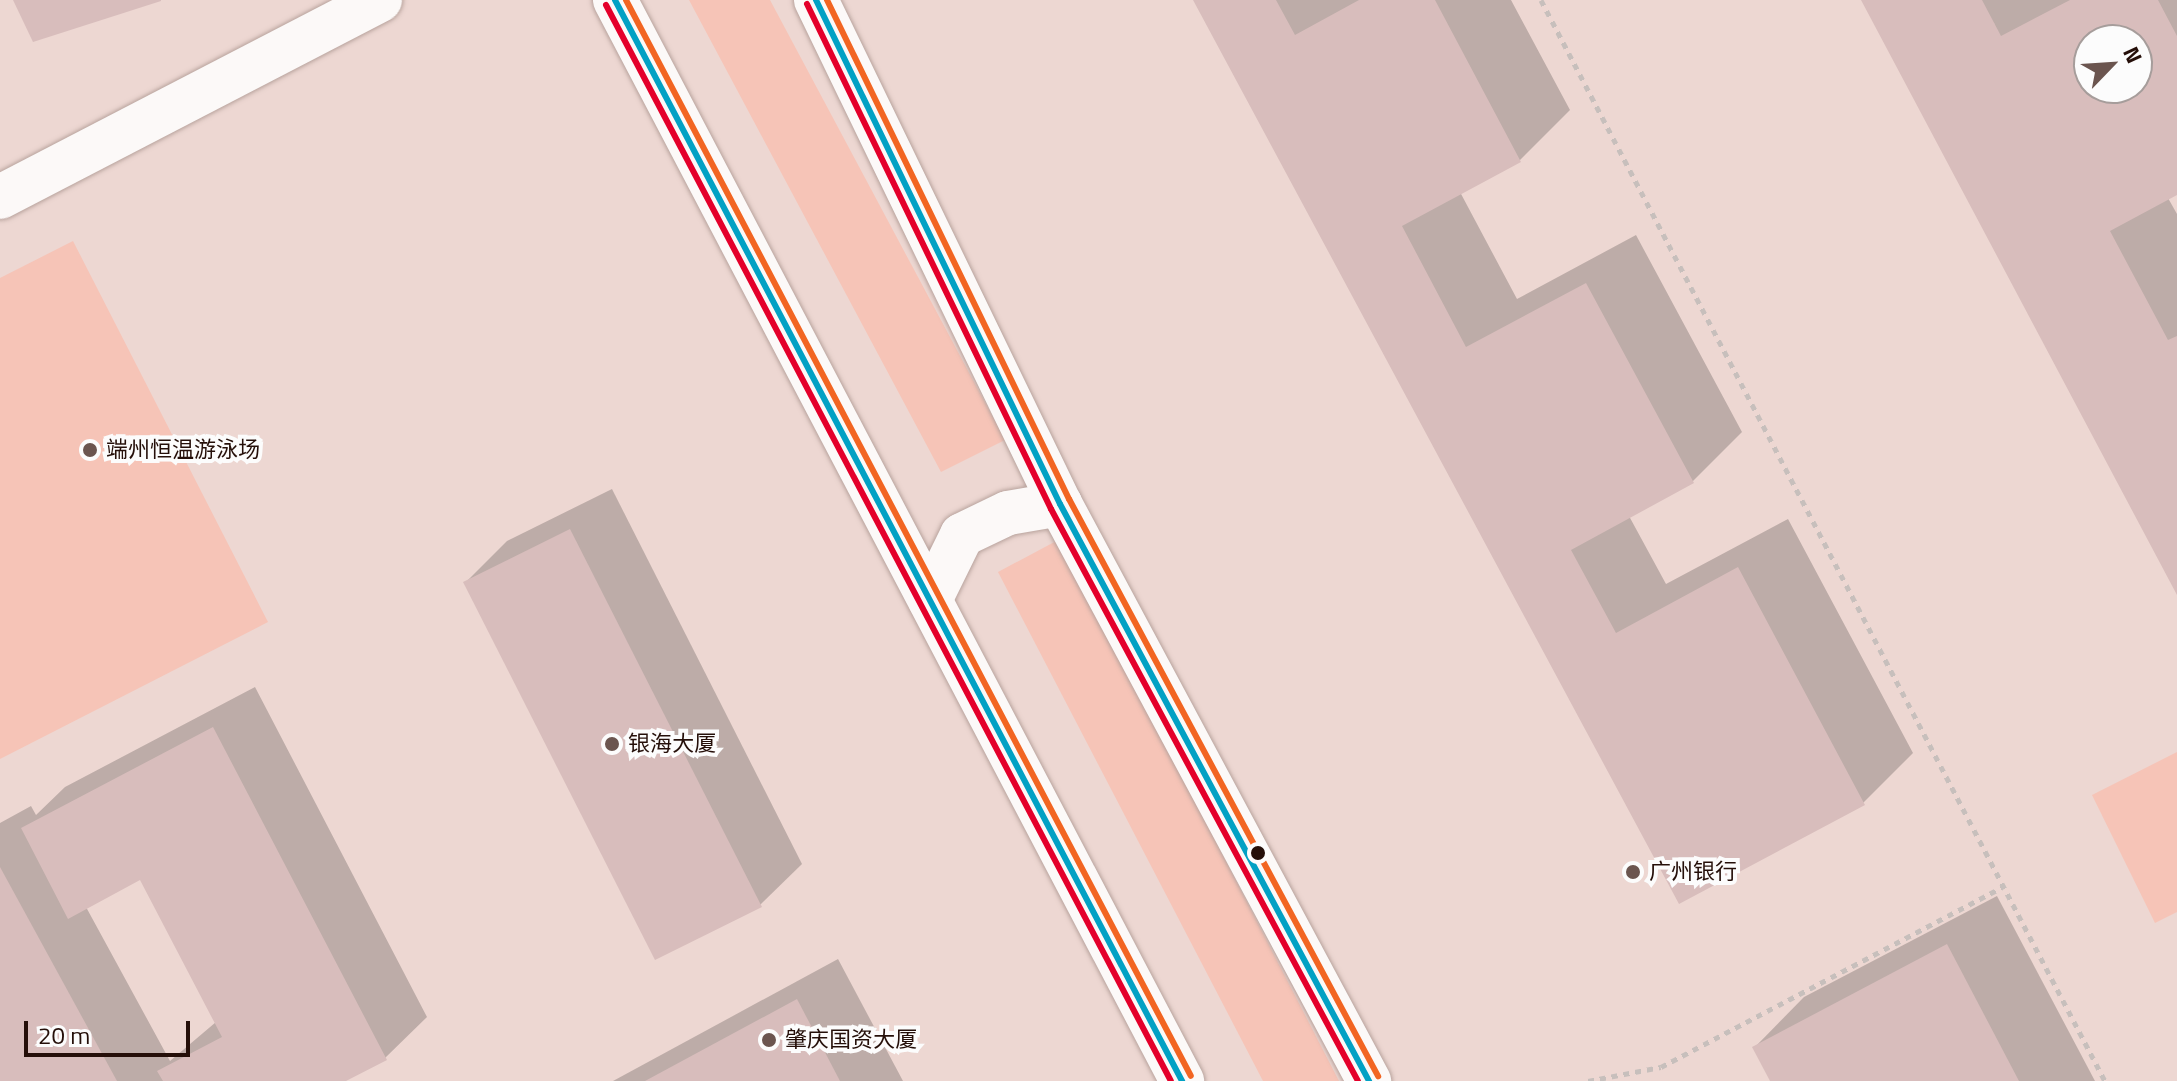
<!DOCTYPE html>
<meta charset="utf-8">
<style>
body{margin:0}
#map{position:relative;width:2177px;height:1081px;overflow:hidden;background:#edd7d2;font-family:"Titillium Web","Noto Sans SC",sans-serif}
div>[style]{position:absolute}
.green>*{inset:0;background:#f6c4b7}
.shadow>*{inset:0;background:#0003}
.building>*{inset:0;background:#d8bdbc}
.path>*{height:5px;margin-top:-2.5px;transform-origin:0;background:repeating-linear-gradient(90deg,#c7bfbc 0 6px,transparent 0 12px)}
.roads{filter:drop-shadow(0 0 2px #b8a39d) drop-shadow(0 0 2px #b8a39d)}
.minor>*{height:44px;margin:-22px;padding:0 22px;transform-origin:22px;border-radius:22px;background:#fcf9f8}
.major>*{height:44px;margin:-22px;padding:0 22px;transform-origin:22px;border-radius:22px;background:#fcf9f8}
.bus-1>*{height:6px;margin:-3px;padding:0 3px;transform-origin:3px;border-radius:3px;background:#02a1c4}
.bus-2>*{height:6px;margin:-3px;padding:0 3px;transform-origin:3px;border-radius:3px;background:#e4002b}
.bus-3>*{height:6px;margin:-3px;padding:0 3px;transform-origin:3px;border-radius:3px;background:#f26522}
.dots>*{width:22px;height:22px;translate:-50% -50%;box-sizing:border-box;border:4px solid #fcfcfc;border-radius:50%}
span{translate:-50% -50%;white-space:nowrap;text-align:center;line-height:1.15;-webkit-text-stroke:8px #fcfcfc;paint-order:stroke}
.poi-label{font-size:22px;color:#250f09}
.left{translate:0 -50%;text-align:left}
.north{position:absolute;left:2073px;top:24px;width:80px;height:80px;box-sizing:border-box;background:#fcfcfc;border:2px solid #a69d9b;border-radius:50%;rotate:65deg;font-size:22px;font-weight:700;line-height:32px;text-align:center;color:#250f09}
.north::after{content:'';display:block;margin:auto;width:28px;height:36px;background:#6b554f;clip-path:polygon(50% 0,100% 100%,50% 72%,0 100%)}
.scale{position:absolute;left:24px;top:1021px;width:166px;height:36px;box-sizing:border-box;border:4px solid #250f09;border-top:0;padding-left:10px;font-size:24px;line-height:28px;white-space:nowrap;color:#250f09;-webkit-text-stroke:6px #fcfcfc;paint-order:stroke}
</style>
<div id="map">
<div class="green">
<i style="clip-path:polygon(689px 0,770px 0,1005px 440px,941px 472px)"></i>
<i style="clip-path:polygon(73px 241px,268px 622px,0 759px,0 278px)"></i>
<i style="clip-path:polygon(1060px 539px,1339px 1081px,1263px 1081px,998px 572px)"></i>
<i style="clip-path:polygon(2177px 752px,2177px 912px,2155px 923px,2092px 795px)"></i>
</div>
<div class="shadow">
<i style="clip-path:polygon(1195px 0,1511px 0,1570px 110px,1520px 160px,1460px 192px,1517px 299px,1636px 235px,1742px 432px,1692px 482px,1629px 516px,1666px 584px,1788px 519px,1913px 753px,1863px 803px,1680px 902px)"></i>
<i style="clip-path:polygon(evenodd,1864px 0,2177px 0,2177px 193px,2168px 198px,2177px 214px,2177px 591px,1864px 0,2089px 40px,2137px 40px,2137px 88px,2089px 88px,2089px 40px)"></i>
<i style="clip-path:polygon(612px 489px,802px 864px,760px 905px,465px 583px,507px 541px)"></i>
<i style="clip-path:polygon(evenodd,255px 687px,427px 1017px,385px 1058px,342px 1081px,0 1081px,0 823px,31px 806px,36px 815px,65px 787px,255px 687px,141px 878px,216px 1022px,170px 1061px,86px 907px,141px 878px)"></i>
<i style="clip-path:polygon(1997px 896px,2095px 1081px,1773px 1081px,1755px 1047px,1804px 997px)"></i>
<i style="clip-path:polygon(838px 959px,903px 1081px,613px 1081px)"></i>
</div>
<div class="building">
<i style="clip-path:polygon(13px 0,161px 0,161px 1px,33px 42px)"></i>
<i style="clip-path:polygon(1193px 0,1276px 0,1295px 35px,1359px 0,1435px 0,1521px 162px,1402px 226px,1466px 347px,1586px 283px,1694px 483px,1571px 550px,1616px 633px,1738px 567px,1865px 805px,1679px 904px)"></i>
<i style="clip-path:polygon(evenodd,1861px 0,1982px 0,2001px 36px,2070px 0,2158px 0,2177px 36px,2177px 195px,2110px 231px,2168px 340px,2177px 336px,2177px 595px,1861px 0,2089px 40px,2137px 40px,2137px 88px,2089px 88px,2089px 40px)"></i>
<i style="clip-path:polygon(570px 529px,762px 907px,655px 960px,463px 582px)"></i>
<i style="clip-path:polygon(213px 727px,387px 1060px,346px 1081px,163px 1081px,157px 1071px,222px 1037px,140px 880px,68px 919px,21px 828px)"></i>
<i style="clip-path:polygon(0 867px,117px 1081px,0 1081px)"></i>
<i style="clip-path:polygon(1947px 944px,2019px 1081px,1770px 1081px,1752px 1047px)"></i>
<i style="clip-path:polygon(797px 999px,840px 1081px,645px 1081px)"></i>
</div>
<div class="path">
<i style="left:1541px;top:0;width:1219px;rotate:62.45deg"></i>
<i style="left:1588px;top:1081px;width:74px;rotate:-10.9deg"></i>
<i style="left:1661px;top:1067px;width:386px;rotate:-27.8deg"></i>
</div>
<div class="roads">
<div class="minor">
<i style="left:0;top:197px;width:428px;rotate:-27.4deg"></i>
</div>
<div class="major">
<i style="left:615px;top:0;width:1221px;rotate:62.32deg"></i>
<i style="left:816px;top:0;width:560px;rotate:64.17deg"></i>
<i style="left:1060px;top:504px;width:655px;rotate:61.83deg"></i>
<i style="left:930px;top:600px;width:72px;rotate:-63.8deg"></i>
<i style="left:962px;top:535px;width:51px;rotate:-25.6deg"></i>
<i style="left:1008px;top:513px;width:53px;rotate:-9.8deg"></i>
</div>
</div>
<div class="bus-1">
<i style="left:615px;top:0;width:1221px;rotate:62.32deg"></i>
<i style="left:816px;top:0;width:560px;rotate:64.17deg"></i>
<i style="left:1060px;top:504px;width:655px;rotate:61.83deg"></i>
</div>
<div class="bus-2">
<i style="left:807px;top:4px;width:561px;rotate:64.21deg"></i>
<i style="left:1051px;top:509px;width:649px;rotate:61.78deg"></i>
<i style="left:606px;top:5px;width:1215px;rotate:62.3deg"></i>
</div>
<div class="bus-3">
<i style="left:626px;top:0;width:1215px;rotate:62.3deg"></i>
<i style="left:827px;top:0;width:555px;rotate:64.13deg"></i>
<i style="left:1069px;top:499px;width:655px;rotate:61.83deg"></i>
</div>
<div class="dots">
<i style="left:90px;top:450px;background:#6b554f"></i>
<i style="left:612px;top:744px;background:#6b554f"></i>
<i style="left:1258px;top:853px;background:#250f09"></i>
<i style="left:1633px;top:872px;background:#6b554f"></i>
<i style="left:769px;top:1040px;background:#6b554f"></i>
</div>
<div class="poi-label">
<span class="left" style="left:106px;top:450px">端州恒温游泳场</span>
<span class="left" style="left:628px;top:744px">银海大厦</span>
<span class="left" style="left:1649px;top:872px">广州银行</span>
<span class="left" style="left:785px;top:1040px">肇庆国资大厦</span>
</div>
<div class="north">N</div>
<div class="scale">20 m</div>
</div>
